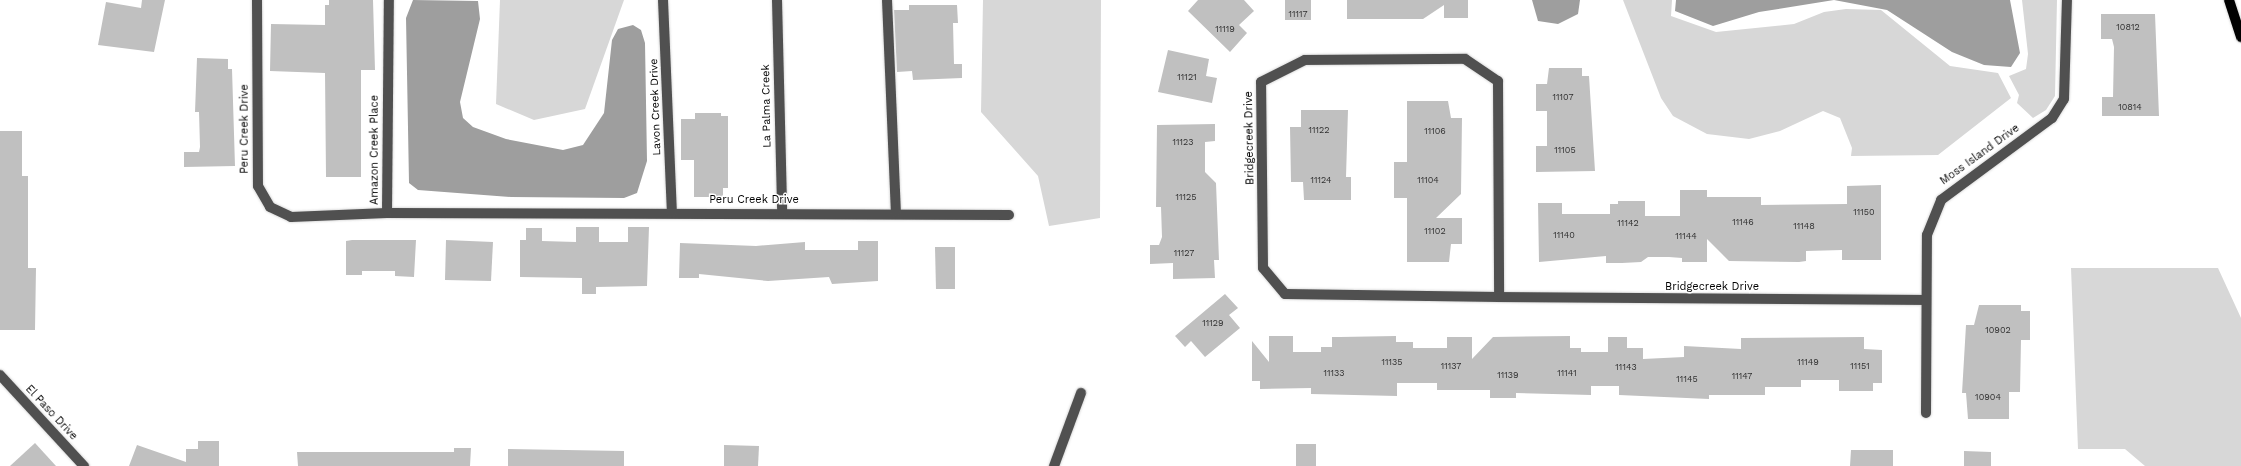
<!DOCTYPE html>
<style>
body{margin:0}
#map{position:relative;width:2241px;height:466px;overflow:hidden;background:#fff;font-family:"Work Sans",sans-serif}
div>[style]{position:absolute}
.green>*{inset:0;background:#d7d7d7}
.water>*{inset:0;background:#9e9e9e}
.building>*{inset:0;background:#c0c0c0}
.roads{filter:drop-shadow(0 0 1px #dbdbdb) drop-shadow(0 0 1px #dbdbdb)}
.minor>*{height:10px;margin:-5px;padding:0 5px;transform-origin:5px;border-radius:5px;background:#505050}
.major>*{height:10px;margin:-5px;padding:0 5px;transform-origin:5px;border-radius:5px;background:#000}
span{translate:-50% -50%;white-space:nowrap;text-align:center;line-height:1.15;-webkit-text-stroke:3px #fff;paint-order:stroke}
.number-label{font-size:9px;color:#303030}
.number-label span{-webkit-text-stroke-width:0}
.street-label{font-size:11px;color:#000}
</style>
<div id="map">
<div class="green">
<i style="clip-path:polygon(500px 0,624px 0,585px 109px,534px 120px,496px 104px)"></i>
<i style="clip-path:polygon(983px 0,1101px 0,1100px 218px,1049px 226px,1038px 176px,981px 112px)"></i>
<i style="clip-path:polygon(1623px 0,1672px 0,1671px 16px,1716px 32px,1794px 24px,1824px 12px,1846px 9px,1881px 10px,1950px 66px,1998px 73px,2011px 98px,1938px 155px,1851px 156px,1852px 148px,1840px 118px,1823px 111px,1780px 131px,1749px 139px,1707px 134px,1673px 116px,1661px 98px)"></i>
<i style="clip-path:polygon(2022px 0,2057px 0,2055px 96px,2046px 110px,2033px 118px,2017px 103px,2019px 95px,2009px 76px,2026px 69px,2028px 54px)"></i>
<i style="clip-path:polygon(2071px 268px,2218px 268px,2241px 318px,2241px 466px,2145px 466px,2125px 449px,2078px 449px)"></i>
</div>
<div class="water">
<i style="clip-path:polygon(413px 0,478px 1px,480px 19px,460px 102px,463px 118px,473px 127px,506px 139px,563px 150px,583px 145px,604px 113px,612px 40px,618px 29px,633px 25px,641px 30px,645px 43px,647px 161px,637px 193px,624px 198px,511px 197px,418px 190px,409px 183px,406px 18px)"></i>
<i style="clip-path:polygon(1532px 0,1580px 0,1578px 14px,1558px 24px,1538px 21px)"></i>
<i style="clip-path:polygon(1676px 0,2010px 0,2020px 53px,2011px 67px,1984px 65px,1952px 52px,1887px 10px,1834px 0,1759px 12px,1713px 26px,1675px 11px)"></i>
</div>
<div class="building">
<i style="clip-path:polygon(142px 0,165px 0,154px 52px,98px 45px,106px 2px,141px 8px)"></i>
<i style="clip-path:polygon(329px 0,373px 0,375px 70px,361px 70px,361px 177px,326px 177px,325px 73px,270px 71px,271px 24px,325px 25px,325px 5px,329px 5px)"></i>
<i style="clip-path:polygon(1198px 0,1244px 0,1254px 11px,1239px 25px,1247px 33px,1230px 52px,1188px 11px)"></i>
<i style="clip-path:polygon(1285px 0,1311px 0,1311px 20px,1285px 20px)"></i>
<i style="clip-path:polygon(1347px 0,1468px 0,1468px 18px,1444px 18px,1444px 5px,1423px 19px,1347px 19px)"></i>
<i style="clip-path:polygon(909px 5px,957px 5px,958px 23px,953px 23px,954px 64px,962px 64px,962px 78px,913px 80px,912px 71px,897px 72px,894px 10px,909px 10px)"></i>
<i style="clip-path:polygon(2101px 14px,2155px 14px,2159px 116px,2102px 116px,2102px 97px,2113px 97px,2114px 47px,2112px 39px,2101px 39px)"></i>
<i style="clip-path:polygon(1168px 50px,1209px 59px,1206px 76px,1217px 78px,1212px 103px,1158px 92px)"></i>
<i style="clip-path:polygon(197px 58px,228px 59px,228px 69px,232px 69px,235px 166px,184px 167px,184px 152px,199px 152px,200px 147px,199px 112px,195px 112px)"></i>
<i style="clip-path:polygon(1549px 68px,1582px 68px,1582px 76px,1589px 76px,1595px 171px,1536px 172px,1536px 146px,1547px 146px,1547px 111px,1536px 111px,1536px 84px,1547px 84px)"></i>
<i style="clip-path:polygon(1407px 101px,1448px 101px,1451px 118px,1462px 118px,1461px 194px,1436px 218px,1462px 218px,1462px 244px,1451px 244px,1449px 262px,1407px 262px,1407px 198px,1394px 198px,1394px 162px,1407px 162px)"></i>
<i style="clip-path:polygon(1301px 110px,1348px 110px,1346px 177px,1351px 177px,1351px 200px,1304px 200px,1303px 182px,1291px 182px,1290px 127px,1301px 127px)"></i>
<i style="clip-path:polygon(695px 113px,721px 113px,721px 116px,728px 116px,728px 188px,723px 188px,723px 197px,694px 197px,694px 160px,681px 160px,681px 119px,695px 119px)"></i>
<i style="clip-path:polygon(1215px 124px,1215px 141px,1205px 142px,1205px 172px,1216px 183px,1219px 260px,1214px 260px,1215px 278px,1173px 279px,1173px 263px,1150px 264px,1150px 245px,1159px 245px,1162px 237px,1161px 207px,1156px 207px,1157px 125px)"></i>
<i style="clip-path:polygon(0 131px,22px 131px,22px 176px,28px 176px,28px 268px,36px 268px,35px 330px,0 330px)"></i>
<i style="clip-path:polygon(1881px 185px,1881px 260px,1842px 260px,1842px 250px,1806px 251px,1806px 261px,1799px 262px,1729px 261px,1707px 239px,1707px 262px,1682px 262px,1682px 258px,1669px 257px,1648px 257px,1641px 262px,1622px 263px,1606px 263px,1606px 256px,1539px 262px,1538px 203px,1562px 203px,1562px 214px,1610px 214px,1610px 204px,1618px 204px,1618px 201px,1645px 201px,1645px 216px,1680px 216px,1680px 190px,1707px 190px,1707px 197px,1761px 197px,1761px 205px,1847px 204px,1847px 186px)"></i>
<i style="clip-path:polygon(576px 227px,599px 227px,599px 242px,628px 242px,628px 227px,649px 227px,647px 286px,596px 287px,596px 294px,582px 294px,582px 278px,520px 277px,520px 240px,526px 240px,526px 228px,542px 228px,542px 241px,576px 242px)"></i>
<i style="clip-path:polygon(352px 240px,416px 240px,414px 277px,395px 276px,395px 271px,362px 271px,362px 275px,346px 275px,346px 241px)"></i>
<i style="clip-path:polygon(446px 240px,493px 242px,491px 281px,445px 280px)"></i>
<i style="clip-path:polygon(858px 241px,878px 241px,878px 281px,832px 284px,829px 277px,768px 281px,699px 274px,699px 278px,679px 278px,680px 243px,756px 246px,805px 242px,805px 250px,858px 250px)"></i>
<i style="clip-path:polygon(935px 247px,955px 247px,955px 289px,936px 289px)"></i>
<i style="clip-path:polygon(1225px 294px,1238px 308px,1229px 315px,1240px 328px,1205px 357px,1191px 341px,1185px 347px,1175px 336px)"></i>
<i style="clip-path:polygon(1979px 305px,2021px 305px,2021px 311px,2030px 311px,2030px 340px,2021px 340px,2020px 392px,2009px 392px,2009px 419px,1968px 419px,1966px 393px,1962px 393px,1966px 325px,1974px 325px)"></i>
<i style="clip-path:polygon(1269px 336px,1293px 336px,1293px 352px,1321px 352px,1321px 347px,1332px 347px,1332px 337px,1340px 337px,1396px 336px,1396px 342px,1413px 342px,1413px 348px,1447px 348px,1447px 337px,1472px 337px,1472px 359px,1493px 337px,1570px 336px,1570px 348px,1581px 348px,1581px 352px,1608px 352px,1608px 337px,1627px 337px,1627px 348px,1643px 348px,1643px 359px,1684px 357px,1684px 346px,1741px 349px,1741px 338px,1864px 337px,1864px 349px,1882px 350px,1882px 383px,1873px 383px,1873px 391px,1839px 391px,1839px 380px,1801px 380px,1801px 387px,1765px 387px,1765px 395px,1709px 395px,1709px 399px,1619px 395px,1619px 386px,1591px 386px,1591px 395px,1516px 393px,1516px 398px,1490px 398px,1490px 390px,1437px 390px,1437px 383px,1397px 383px,1397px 396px,1311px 394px,1311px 388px,1260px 389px,1260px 381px,1252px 381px,1252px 341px,1269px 362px)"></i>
<i style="clip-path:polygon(198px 441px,219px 441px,219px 466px,129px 466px,137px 445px,186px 462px,186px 449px,198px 449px)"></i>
<i style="clip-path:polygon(35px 443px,56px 466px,10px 466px)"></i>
<i style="clip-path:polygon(1296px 444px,1316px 444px,1316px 466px,1296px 466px)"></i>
<i style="clip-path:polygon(724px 445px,759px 446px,758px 466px,724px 466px)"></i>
<i style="clip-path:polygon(454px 448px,471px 448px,470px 466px,298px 466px,297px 452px,454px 452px)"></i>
<i style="clip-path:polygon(508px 449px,624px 451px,624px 466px,508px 466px)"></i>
<i style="clip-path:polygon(1851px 450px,1893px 450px,1893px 466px,1850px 466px)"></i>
<i style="clip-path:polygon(1964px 451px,1991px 452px,1991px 466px,1964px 466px)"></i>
</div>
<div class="roads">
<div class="minor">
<i style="left:257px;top:0;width:186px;rotate:89.7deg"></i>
<i style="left:258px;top:186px;width:24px;rotate:60deg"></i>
<i style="left:270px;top:207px;width:23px;rotate:25deg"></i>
<i style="left:291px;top:217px;width:96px;rotate:-2.4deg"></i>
<i style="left:387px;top:213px;width:622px;rotate:0.18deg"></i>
<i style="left:663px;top:0;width:213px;rotate:87.6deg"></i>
<i style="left:777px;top:0;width:212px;rotate:88.6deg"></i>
<i style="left:887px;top:0;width:212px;rotate:87.6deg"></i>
<i style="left:1465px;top:59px;width:40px;rotate:34deg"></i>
<i style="left:1498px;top:81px;width:216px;rotate:89.7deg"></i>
<i style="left:1499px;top:297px;width:214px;rotate:-179.2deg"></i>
<i style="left:1285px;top:294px;width:34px;rotate:-130deg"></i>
<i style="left:1263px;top:268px;width:186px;rotate:-90.6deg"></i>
<i style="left:1261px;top:82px;width:49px;rotate:-26.6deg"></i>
<i style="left:1305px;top:60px;width:160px;rotate:-0.4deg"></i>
<i style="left:387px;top:213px;width:213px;rotate:-89.5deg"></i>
<i style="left:1499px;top:297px;width:427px;rotate:0.4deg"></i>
<i style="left:0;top:375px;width:124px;rotate:47.3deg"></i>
<i style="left:1926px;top:413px;width:178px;rotate:-89.7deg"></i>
<i style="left:1927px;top:235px;width:38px;rotate:-68deg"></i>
<i style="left:1941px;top:200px;width:138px;rotate:-36.5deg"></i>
<i style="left:2052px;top:118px;width:22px;rotate:-58deg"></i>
<i style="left:2064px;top:99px;width:99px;rotate:-88.3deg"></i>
<i style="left:1054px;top:466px;width:78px;rotate:-69.7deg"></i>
</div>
<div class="major">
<i style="left:2229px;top:0;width:39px;rotate:72deg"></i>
</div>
</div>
<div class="number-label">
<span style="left:1298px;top:14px">11117</span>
<span style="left:2128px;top:27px">10812</span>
<span style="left:1225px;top:29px">11119</span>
<span style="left:1187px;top:77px">11121</span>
<span style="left:1563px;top:97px">11107</span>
<span style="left:2130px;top:107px">10814</span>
<span style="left:1319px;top:130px">11122</span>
<span style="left:1435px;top:131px">11106</span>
<span style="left:1183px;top:142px">11123</span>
<span style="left:1565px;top:150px">11105</span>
<span style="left:1321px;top:180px">11124</span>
<span style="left:1428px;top:180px">11104</span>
<span style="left:1186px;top:197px">11125</span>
<span style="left:1864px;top:212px">11150</span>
<span style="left:1743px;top:222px">11146</span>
<span style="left:1628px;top:223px">11142</span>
<span style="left:1804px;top:226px">11148</span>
<span style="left:1435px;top:231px">11102</span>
<span style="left:1564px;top:235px">11140</span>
<span style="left:1686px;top:236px">11144</span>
<span style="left:1184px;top:253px">11127</span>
<span style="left:1213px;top:323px">11129</span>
<span style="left:1998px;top:330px">10902</span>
<span style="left:1392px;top:362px">11135</span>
<span style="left:1808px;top:362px">11149</span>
<span style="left:1451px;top:366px">11137</span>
<span style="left:1860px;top:366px">11151</span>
<span style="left:1626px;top:367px">11143</span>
<span style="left:1334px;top:373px">11133</span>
<span style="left:1567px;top:373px">11141</span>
<span style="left:1508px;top:375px">11139</span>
<span style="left:1742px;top:376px">11147</span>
<span style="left:1687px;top:379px">11145</span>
<span style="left:1988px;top:397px">10904</span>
</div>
<div class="street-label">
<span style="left:767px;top:106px;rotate:-91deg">La Palma Creek</span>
<span style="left:656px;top:107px;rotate:-92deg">Lavon Creek Drive</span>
<span style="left:245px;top:129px;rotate:-90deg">Peru Creek Drive</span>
<span style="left:1250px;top:138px;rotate:-91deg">Bridgecreek Drive</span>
<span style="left:375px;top:150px;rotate:-90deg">Amazon Creek Place</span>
<span style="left:1980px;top:155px;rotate:-36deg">Moss Island Drive</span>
<span style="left:754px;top:200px">Peru Creek Drive</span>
<span style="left:1712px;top:287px">Bridgecreek Drive</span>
<span style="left:51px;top:413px;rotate:47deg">El Paso Drive</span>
</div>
</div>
